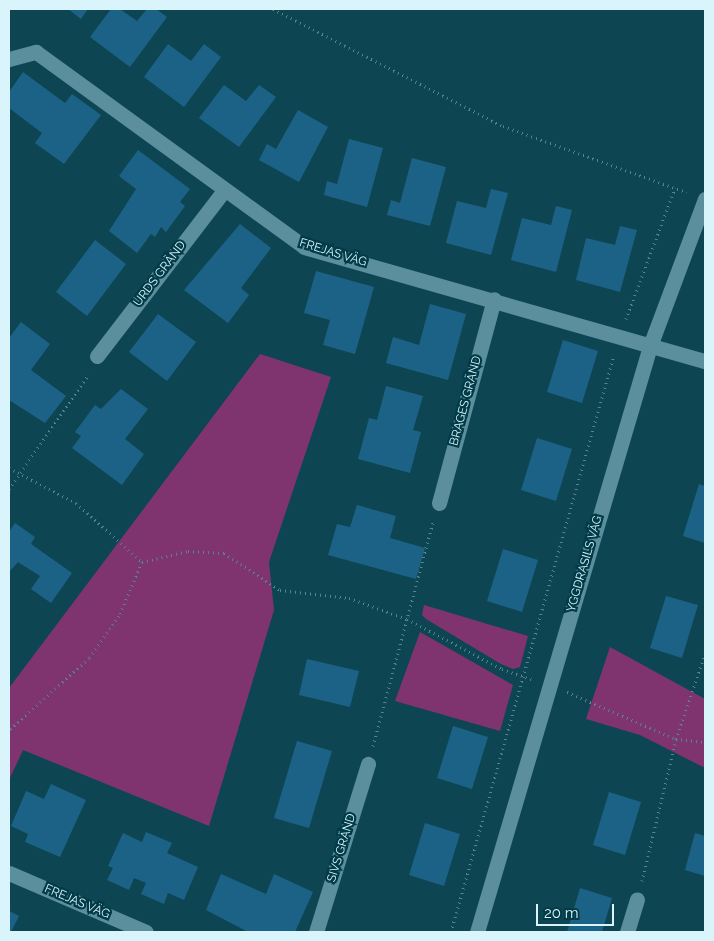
<!DOCTYPE html>
<meta charset="utf-8">
<style>
body{margin:0}
#map{position:relative;width:714px;height:941px;overflow:hidden;background:#0d4652;font-family:Raleway,sans-serif}
div>[style]{position:absolute}
.green>*{inset:0;background:#80346f}
.building>*{inset:0;background:#1c6287}
.path>*{height:3px;margin-top:-1.5px;transform-origin:0;background:repeating-linear-gradient(90deg,#57858f 0 1px,transparent 0 5px)}
.minor>*{height:15px;margin:-7.5px;padding:0 7.5px;transform-origin:7.5px;border-radius:7.5px;background:#5b8f9d}
span{translate:-50% -50%;white-space:nowrap;text-align:center;line-height:1.15;-webkit-text-stroke:4.5px #003b47;paint-order:stroke}
.street-label{font-size:12px;color:#daf4fc}
.frame{position:absolute;inset:0;border:10px solid #daf4fc;pointer-events:none}
.scale{position:absolute;left:536px;top:904px;width:78px;height:22px;box-sizing:border-box;border:2px solid #daf4fc;border-top:0;padding-left:6px;font-size:15px;line-height:18px;white-space:nowrap;color:#daf4fc;-webkit-text-stroke:4px #003b47;paint-order:stroke}
</style>
<div id="map">
<div class="green">
<i style="clip-path:polygon(260px 354px,331px 377px,269px 562px,274px 610px,209px 826px,23px 750px,9px 780px,9px 688px)"></i>
<i style="clip-path:polygon(424px 605px,528px 636px,520px 667px,513px 669px,501px 664px,426px 619px,422px 615px)"></i>
<i style="clip-path:polygon(420px 632px,513px 685px,500px 731px,395px 701px)"></i>
<i style="clip-path:polygon(610px 647px,705px 699px,705px 768px,640px 735px,586px 719px)"></i>
</div>
<div class="building">
<i style="clip-path:polygon(68px 9px,88px 9px,81px 19px)"></i>
<i style="clip-path:polygon(111px 9px,120px 9px,137px 21px,147px 9px,156px 9px,167px 17px,130px 67px,90px 37px)"></i>
<i style="clip-path:polygon(168px 44px,191px 61px,204px 44px,221px 57px,184px 107px,144px 77px)"></i>
<i style="clip-path:polygon(23px 72px,65px 103px,72px 94px,101px 115px,64px 164px,35px 143px,42px 133px,9px 108px,9px 92px)"></i>
<i style="clip-path:polygon(224px 85px,246px 101px,259px 85px,276px 97px,239px 147px,199px 118px)"></i>
<i style="clip-path:polygon(298px 110px,328px 127px,299px 182px,259px 160px,267px 144px,276px 149px)"></i>
<i style="clip-path:polygon(349px 139px,383px 148px,367px 207px,324px 195px,327px 181px,337px 184px)"></i>
<i style="clip-path:polygon(138px 150px,190px 189px,180px 202px,185px 206px,166px 232px,161px 227px,155px 237px,151px 234px,137px 253px,109px 231px,136px 189px,119px 176px)"></i>
<i style="clip-path:polygon(412px 158px,446px 167px,430px 226px,387px 215px,391px 200px,400px 203px)"></i>
<i style="clip-path:polygon(491px 189px,508px 193px,491px 255px,446px 243px,457px 201px,486px 208px)"></i>
<i style="clip-path:polygon(556px 206px,572px 210px,556px 272px,511px 260px,522px 218px,551px 225px)"></i>
<i style="clip-path:polygon(240px 224px,271px 248px,241px 288px,249px 295px,228px 323px,184px 290px)"></i>
<i style="clip-path:polygon(620px 226px,637px 230px,620px 292px,576px 280px,586px 238px,615px 245px)"></i>
<i style="clip-path:polygon(95px 240px,126px 264px,87px 316px,56px 292px)"></i>
<i style="clip-path:polygon(316px 271px,374px 287px,355px 354px,323px 345px,330px 320px,304px 313px)"></i>
<i style="clip-path:polygon(430px 304px,466px 314px,448px 380px,386px 363px,393px 337px,419px 345px)"></i>
<i style="clip-path:polygon(158px 314px,196px 342px,167px 381px,129px 352px)"></i>
<i style="clip-path:polygon(21px 322px,50px 344px,31px 370px,66px 396px,45px 423px,9px 400px,9px 338px)"></i>
<i style="clip-path:polygon(563px 340px,598px 351px,582px 403px,547px 392px)"></i>
<i style="clip-path:polygon(386px 386px,423px 396px,413px 430px,421px 432px,410px 473px,358px 459px,369px 418px,377px 420px)"></i>
<i style="clip-path:polygon(121px 389px,148px 409px,125px 439px,144px 454px,122px 485px,72px 448px,81px 436px,75px 432px,95px 405px,101px 409px)"></i>
<i style="clip-path:polygon(537px 438px,572px 449px,556px 501px,521px 490px)"></i>
<i style="clip-path:polygon(699px 484px,705px 486px,705px 543px,683px 536px)"></i>
<i style="clip-path:polygon(357px 505px,396px 516px,390px 538px,425px 548px,416px 579px,328px 555px,337px 524px,350px 527px)"></i>
<i style="clip-path:polygon(15px 523px,35px 537px,31px 544px,72px 573px,51px 603px,31px 589px,40px 576px,18px 562px,9px 572px,9px 532px)"></i>
<i style="clip-path:polygon(503px 549px,538px 560px,522px 612px,487px 601px)"></i>
<i style="clip-path:polygon(666px 596px,698px 605px,682px 658px,650px 648px)"></i>
<i style="clip-path:polygon(307px 659px,359px 671px,350px 707px,299px 695px)"></i>
<i style="clip-path:polygon(453px 726px,488px 737px,472px 789px,437px 778px)"></i>
<i style="clip-path:polygon(297px 741px,332px 751px,309px 828px,274px 818px)"></i>
<i style="clip-path:polygon(51px 784px,86px 800px,60px 857px,25px 842px,28px 834px,11px 826px,26px 791px,44px 799px)"></i>
<i style="clip-path:polygon(609px 792px,641px 802px,625px 855px,593px 845px)"></i>
<i style="clip-path:polygon(425px 823px,460px 834px,444px 886px,409px 875px)"></i>
<i style="clip-path:polygon(146px 832px,172px 843px,167px 853px,198px 867px,184px 900px,168px 893px,164px 904px,141px 894px,146px 883px,134px 878px,129px 890px,107px 880px,113px 868px,108px 866px,123px 833px,142px 842px)"></i>
<i style="clip-path:polygon(695px 833px,705px 836px,705px 876px,685px 870px)"></i>
<i style="clip-path:polygon(221px 874px,266px 894px,274px 874px,313px 892px,295px 932px,248px 932px,206px 910px)"></i>
<i style="clip-path:polygon(580px 888px,612px 898px,602px 932px,567px 932px)"></i>
<i style="clip-path:polygon(9px 911px,19px 916px,11px 932px,9px 932px)"></i>
</div>
<div class="path">
<i style="left:273px;top:9px;width:258px;rotate:27deg"></i>
<i style="left:503px;top:126px;width:195px;rotate:19.8deg"></i>
<i style="left:626px;top:319px;width:140px;rotate:-69.5deg"></i>
<i style="left:9px;top:468px;width:76px;rotate:27.6deg"></i>
<i style="left:76px;top:503px;width:89px;rotate:41.8deg"></i>
<i style="left:142px;top:562px;width:59px;rotate:113.1deg"></i>
<i style="left:119px;top:616px;width:52px;rotate:125.5deg"></i>
<i style="left:89px;top:658px;width:108px;rotate:138deg"></i>
<i style="left:9px;top:489px;width:140px;rotate:-55.2deg"></i>
<i style="left:142px;top:562px;width:47px;rotate:-13.4deg"></i>
<i style="left:188px;top:551px;width:36px;rotate:3deg"></i>
<i style="left:224px;top:553px;width:67px;rotate:33.5deg"></i>
<i style="left:280px;top:590px;width:69px;rotate:6.6deg"></i>
<i style="left:349px;top:598px;width:62px;rotate:19.9deg"></i>
<i style="left:407px;top:619px;width:107px;rotate:27.8deg"></i>
<i style="left:502px;top:669px;width:31px;rotate:19deg"></i>
<i style="left:567px;top:692px;width:119px;rotate:23.3deg"></i>
<i style="left:676px;top:739px;width:29px;rotate:6deg"></i>
<i style="left:373px;top:746px;width:232px;rotate:-75deg"></i>
<i style="left:642px;top:881px;width:146px;rotate:-76.5deg"></i>
<i style="left:676px;top:739px;width:90px;rotate:-71.2deg"></i>
<i style="left:451px;top:932px;width:600px;rotate:-74.23deg"></i>
</div>
<div class="minor">
<i style="left:9px;top:59px;width:28px;rotate:-15deg"></i>
<i style="left:36px;top:52px;width:331px;rotate:36deg"></i>
<i style="left:304px;top:247px;width:417px;rotate:15.9deg"></i>
<i style="left:97px;top:356px;width:207px;rotate:-52.5deg"></i>
<i style="left:439px;top:503px;width:211px;rotate:-74.9deg"></i>
<i style="left:9px;top:873px;width:149px;rotate:23.3deg"></i>
<i style="left:316px;top:932px;width:176px;rotate:-72.8deg"></i>
<i style="left:477px;top:932px;width:611px;rotate:-73.55deg"></i>
<i style="left:650px;top:346px;width:157px;rotate:-69.5deg"></i>
<i style="left:627px;top:932px;width:34px;rotate:-73deg"></i>
</div>
<div class="street-label">
<span style="left:333px;top:253px;rotate:17deg">FREJAS VÄG</span>
<span style="left:160px;top:274px;rotate:-53deg">URDS GRÄND</span>
<span style="left:466px;top:401px;rotate:-75deg">BRAGES GRÄND</span>
<span style="left:585px;top:564px;rotate:-74deg">YGGDRASILS VÄG</span>
<span style="left:342px;top:848px;rotate:-73deg">SIVS GRÄND</span>
<span style="left:77px;top:902px;rotate:23deg">FREJAS VÄG</span>
</div>
<div class="frame"></div>
<div class="scale">20 m</div>
</div>
